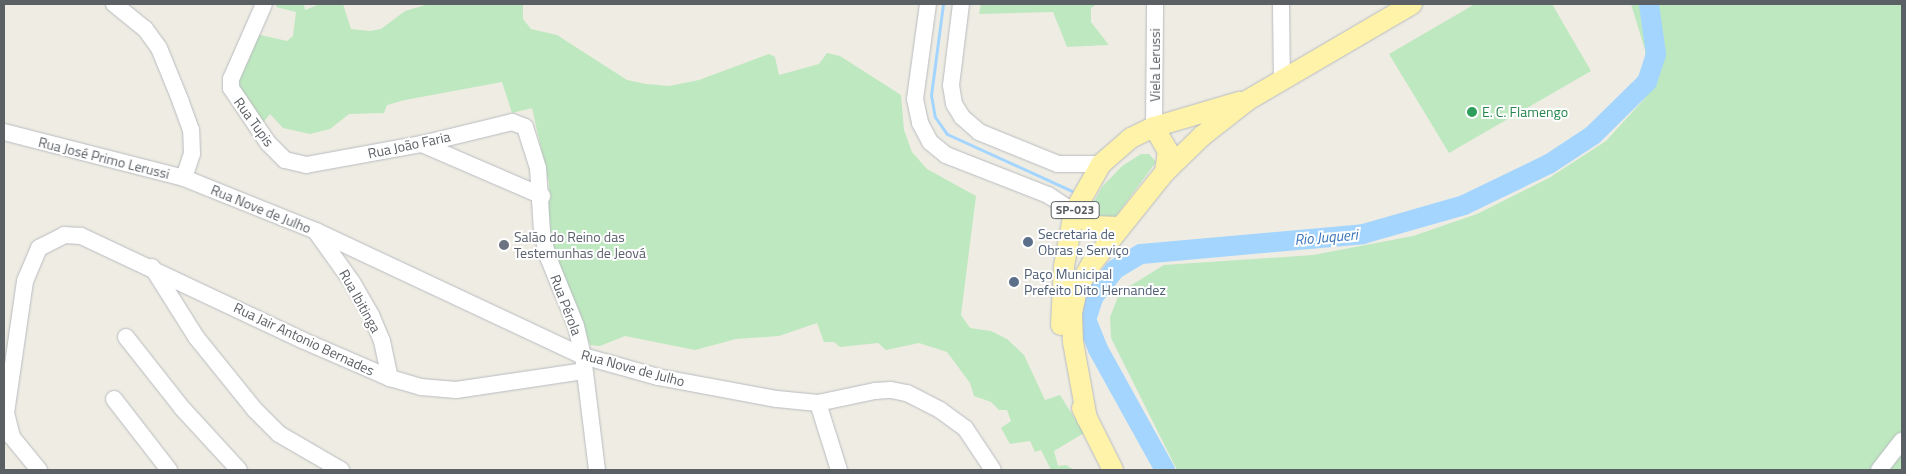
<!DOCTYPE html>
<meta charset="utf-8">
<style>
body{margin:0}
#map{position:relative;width:1906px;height:474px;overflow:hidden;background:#efede3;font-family:"Titillium Web",sans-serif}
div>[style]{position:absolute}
.green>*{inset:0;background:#bee8bf}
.stream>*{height:3px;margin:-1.5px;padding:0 1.5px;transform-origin:1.5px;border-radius:1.5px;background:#a4d5ff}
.river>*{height:20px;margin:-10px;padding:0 10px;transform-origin:10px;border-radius:10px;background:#a4d5ff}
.roads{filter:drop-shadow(0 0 1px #b8bbc0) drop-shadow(0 0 1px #b8bbc0)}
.minor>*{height:16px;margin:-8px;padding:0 8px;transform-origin:8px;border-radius:8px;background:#fff}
.major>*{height:20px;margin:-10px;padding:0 10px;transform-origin:10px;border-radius:10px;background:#fff3a9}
.dots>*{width:14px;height:14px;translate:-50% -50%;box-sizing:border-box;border:2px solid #fff;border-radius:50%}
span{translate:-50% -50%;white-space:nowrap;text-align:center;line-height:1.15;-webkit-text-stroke:4px #fff;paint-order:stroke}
.shield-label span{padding:1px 4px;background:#fff;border:1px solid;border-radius:4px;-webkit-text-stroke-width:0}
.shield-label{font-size:12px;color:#5b6065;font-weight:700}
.street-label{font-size:14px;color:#5b6065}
.leisure-label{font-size:14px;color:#27864d}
.left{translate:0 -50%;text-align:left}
.service-label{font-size:14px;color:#4e5e75}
.worship-label{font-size:14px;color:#5b616d}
.water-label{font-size:15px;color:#3a75b8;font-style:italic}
.frame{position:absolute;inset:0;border:5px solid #5b6065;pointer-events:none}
</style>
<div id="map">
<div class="green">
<i style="clip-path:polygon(277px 4px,304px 4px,305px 10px,320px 4px,343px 4px,351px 29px,370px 31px,381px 29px,405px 11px,429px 4px,523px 4px,523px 19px,531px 29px,557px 35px,627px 80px,646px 84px,669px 86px,699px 80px,769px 54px,775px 57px,779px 75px,819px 64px,827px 53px,840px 56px,901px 95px,904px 130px,912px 152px,927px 169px,976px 196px,961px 315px,970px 328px,991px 331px,1007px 339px,1024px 355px,1045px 400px,1060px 395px,1084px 433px,1054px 451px,1058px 466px,1066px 465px,1074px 470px,1051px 470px,1041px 450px,1035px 452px,1030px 441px,1010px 444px,1001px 428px,1011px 421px,1007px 410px,999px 410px,991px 402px,974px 396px,970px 383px,947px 352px,919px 343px,886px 350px,878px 343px,840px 347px,834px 342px,824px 342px,817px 323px,779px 336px,736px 339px,695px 350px,625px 336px,600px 346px,590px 345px,577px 305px,558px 277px,548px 232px,549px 183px,532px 108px,512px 113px,502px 82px,405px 100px,387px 105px,384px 113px,349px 114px,330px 129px,310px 134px,283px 128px,270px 114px,262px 124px,240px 91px,239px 81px,256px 34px,287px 41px,293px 36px,296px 12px,276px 7px)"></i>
<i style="clip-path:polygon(981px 4px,1097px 4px,1091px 8px,1091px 22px,1109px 45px,1067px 47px,1053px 12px,979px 14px)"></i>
<i style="clip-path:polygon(1475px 4px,1552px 4px,1591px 71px,1449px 153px,1389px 54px)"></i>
<i style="clip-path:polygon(1631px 4px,1902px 4px,1902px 470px,1177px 470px,1111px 338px,1110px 317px,1120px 292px,1164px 265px,1313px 255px,1413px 236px,1477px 214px,1549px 178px,1606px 141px,1646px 97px,1645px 50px)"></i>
<i style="clip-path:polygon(1141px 154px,1149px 154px,1156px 162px,1110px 224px,1093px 216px,1092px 205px,1102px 187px,1122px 166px)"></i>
</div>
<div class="stream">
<i style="left:943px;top:4px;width:92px;rotate:97.5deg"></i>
<i style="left:931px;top:95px;width:22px;rotate:80deg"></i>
<i style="left:935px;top:117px;width:21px;rotate:55deg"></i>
<i style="left:947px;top:134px;width:137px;rotate:24.5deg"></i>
</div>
<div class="river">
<i style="left:1165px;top:470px;width:138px;rotate:-119deg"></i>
<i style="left:1098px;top:349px;width:31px;rotate:-112deg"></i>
<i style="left:1086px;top:320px;width:25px;rotate:-72deg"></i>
<i style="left:1094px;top:296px;width:33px;rotate:-52deg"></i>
<i style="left:1114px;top:270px;width:31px;rotate:-31deg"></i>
<i style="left:1141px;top:254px;width:223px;rotate:-5.1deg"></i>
<i style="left:1363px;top:234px;width:105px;rotate:-16deg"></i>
<i style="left:1464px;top:205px;width:94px;rotate:-25.8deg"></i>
<i style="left:1549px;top:164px;width:53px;rotate:-33.4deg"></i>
<i style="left:1593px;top:135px;width:76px;rotate:-44.5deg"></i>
<i style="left:1647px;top:82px;width:29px;rotate:-72deg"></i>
<i style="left:1656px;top:54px;width:50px;rotate:-98deg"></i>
</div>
<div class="roads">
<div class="minor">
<i style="left:264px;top:4px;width:82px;rotate:113.7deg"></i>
<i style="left:231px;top:79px;width:9px;rotate:90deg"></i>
<i style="left:231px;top:88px;width:66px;rotate:56.1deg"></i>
<i style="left:268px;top:143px;width:24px;rotate:45deg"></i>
<i style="left:285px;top:160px;width:22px;rotate:13deg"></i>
<i style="left:306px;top:165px;width:118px;rotate:-10.3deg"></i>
<i style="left:422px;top:144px;width:93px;rotate:-13.7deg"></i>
<i style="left:512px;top:122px;width:14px;rotate:21deg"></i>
<i style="left:525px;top:127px;width:43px;rotate:72.4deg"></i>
<i style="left:538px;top:168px;width:64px;rotate:86.4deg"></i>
<i style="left:542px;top:232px;width:26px;rotate:77deg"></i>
<i style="left:548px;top:257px;width:74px;rotate:67.9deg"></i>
<i style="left:576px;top:326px;width:31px;rotate:77deg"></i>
<i style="left:583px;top:356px;width:115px;rotate:83deg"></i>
<i style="left:928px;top:4px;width:96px;rotate:97.8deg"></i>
<i style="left:915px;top:99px;width:25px;rotate:78deg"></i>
<i style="left:920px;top:123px;width:21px;rotate:62deg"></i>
<i style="left:930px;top:142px;width:21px;rotate:39deg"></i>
<i style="left:946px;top:155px;width:110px;rotate:21.4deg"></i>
<i style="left:1048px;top:195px;width:31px;rotate:33deg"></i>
<i style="left:961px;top:4px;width:82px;rotate:97deg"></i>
<i style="left:951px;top:85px;width:19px;rotate:81deg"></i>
<i style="left:954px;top:104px;width:15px;rotate:58deg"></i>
<i style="left:962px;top:117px;width:23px;rotate:41deg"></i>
<i style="left:979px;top:132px;width:85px;rotate:22.1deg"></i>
<i style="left:1058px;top:164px;width:43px"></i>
<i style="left:1281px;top:4px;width:77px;rotate:89.3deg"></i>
<i style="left:1154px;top:127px;width:123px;rotate:-89.5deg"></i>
<i style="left:4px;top:132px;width:186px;rotate:14.3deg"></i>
<i style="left:184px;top:178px;width:25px;rotate:-72deg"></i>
<i style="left:192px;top:154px;width:24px;rotate:-92deg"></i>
<i style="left:191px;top:130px;width:30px;rotate:-110deg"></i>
<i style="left:181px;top:102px;width:58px;rotate:-112.2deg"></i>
<i style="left:159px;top:48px;width:24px;rotate:-126deg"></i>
<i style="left:145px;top:29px;width:40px;rotate:-141deg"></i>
<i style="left:422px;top:144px;width:131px;rotate:23.4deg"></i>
<i style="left:184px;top:178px;width:142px;rotate:21.9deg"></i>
<i style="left:316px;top:231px;width:295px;rotate:25.1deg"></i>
<i style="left:583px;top:356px;width:78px;rotate:15.6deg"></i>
<i style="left:658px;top:377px;width:121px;rotate:10.5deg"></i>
<i style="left:777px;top:399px;width:41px;rotate:5.6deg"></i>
<i style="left:818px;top:403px;width:58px;rotate:-11.9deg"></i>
<i style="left:875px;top:391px;width:16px;rotate:-4deg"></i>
<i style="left:891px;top:390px;width:16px;rotate:11deg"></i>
<i style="left:907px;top:393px;width:37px;rotate:27deg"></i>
<i style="left:940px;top:410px;width:31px;rotate:36deg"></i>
<i style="left:965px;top:428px;width:50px;rotate:56.3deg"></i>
<i style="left:317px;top:233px;width:60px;rotate:54.5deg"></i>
<i style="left:352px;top:282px;width:38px;rotate:60deg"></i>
<i style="left:371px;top:315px;width:28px;rotate:67deg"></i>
<i style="left:382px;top:341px;width:38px;rotate:78deg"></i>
<i style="left:152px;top:267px;width:83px;rotate:57.8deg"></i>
<i style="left:196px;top:337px;width:92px;rotate:51.1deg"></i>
<i style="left:254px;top:409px;width:35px;rotate:45deg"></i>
<i style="left:279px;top:434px;width:72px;rotate:30.1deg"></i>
<i style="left:126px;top:337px;width:90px;rotate:51.7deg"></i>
<i style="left:182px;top:408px;width:84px;rotate:47.4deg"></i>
<i style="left:114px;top:399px;width:90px;rotate:52.2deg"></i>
<i style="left:818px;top:403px;width:70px;rotate:72.6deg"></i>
<i style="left:39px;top:470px;width:43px;rotate:-129.3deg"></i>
<i style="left:12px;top:437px;width:25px;rotate:-104deg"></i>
<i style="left:6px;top:413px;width:133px;rotate:-81.8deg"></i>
<i style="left:25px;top:281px;width:36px;rotate:-67deg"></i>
<i style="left:39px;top:248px;width:28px;rotate:-27deg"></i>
<i style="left:64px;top:235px;width:17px;rotate:3deg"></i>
<i style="left:81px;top:236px;width:244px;rotate:25.2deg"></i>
<i style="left:302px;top:340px;width:96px;rotate:23.4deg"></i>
<i style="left:390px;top:378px;width:32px;rotate:16deg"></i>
<i style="left:421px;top:387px;width:35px;rotate:5deg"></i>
<i style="left:456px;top:390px;width:129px;rotate:-8.4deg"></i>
<i style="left:1879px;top:470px;width:37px;rotate:-52deg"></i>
</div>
<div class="major">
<i style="left:1154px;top:127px;width:28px;rotate:60deg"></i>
<i style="left:1168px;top:151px;width:21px;rotate:98deg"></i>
<i style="left:1074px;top:212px;width:25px;rotate:34deg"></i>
<i style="left:1095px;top:226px;width:25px;rotate:2deg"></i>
<i style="left:1061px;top:325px;width:59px;rotate:-87.1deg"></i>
<i style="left:1064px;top:266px;width:55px;rotate:-79.5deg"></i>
<i style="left:1074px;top:212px;width:55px;rotate:-60.6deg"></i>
<i style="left:1101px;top:164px;width:40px;rotate:-41deg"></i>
<i style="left:1131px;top:138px;width:25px;rotate:-26deg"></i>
<i style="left:1154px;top:127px;width:89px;rotate:-16.4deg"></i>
<i style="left:1082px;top:408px;width:69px;rotate:63.4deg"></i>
<i style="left:1087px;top:419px;width:78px;rotate:-100.3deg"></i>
<i style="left:1073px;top:342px;width:29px;rotate:-92deg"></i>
<i style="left:1072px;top:313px;width:25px;rotate:-78deg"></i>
<i style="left:1077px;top:289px;width:30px;rotate:-60deg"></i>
<i style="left:1092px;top:263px;width:117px;rotate:-51.3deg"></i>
<i style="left:1165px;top:172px;width:52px;rotate:-44.2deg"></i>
<i style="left:1202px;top:136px;width:58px;rotate:-38deg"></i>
<i style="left:1248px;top:100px;width:190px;rotate:-30.3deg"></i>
</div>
</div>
<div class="dots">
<i style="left:1472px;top:112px;background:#2e9e5b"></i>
<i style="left:1028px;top:242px;background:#5c6f8a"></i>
<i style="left:504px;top:245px;background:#6b7280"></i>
<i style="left:1014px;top:282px;background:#5c6f8a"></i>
</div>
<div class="shield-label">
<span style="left:1075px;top:210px">SP-023</span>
</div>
<div class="street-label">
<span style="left:1155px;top:65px;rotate:-90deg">Viela Lerussi</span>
<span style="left:254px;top:122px;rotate:54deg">Rua Tupis</span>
<span style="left:409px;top:145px;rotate:-12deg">Rua João Faria</span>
<span style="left:104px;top:158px;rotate:14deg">Rua José Primo Lerussi</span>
<span style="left:261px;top:209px;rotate:22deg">Rua Nove de Julho</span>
<span style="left:360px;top:301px;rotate:61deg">Rua Ibitinga</span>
<span style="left:566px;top:305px;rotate:69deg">Rua Pérola</span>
<span style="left:304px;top:339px;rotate:25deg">Rua Jair Antonio Bernades</span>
<span style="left:633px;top:368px;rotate:15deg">Rua Nove de Julho</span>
</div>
<div class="leisure-label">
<span class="left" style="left:1482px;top:112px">E. C. Flamengo</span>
</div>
<div class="service-label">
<span class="left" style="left:1038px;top:242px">Secretaria de<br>Obras e Serviço</span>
<span class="left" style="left:1024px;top:282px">Paço Municipal<br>Prefeito Dito Hernandez</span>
</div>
<div class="worship-label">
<span class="left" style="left:514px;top:245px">Salão do Reino das<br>Testemunhas de Jeová</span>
</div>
<div class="water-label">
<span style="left:1326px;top:237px;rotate:-5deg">Rio Juqueri</span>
</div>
<div class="frame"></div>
</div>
